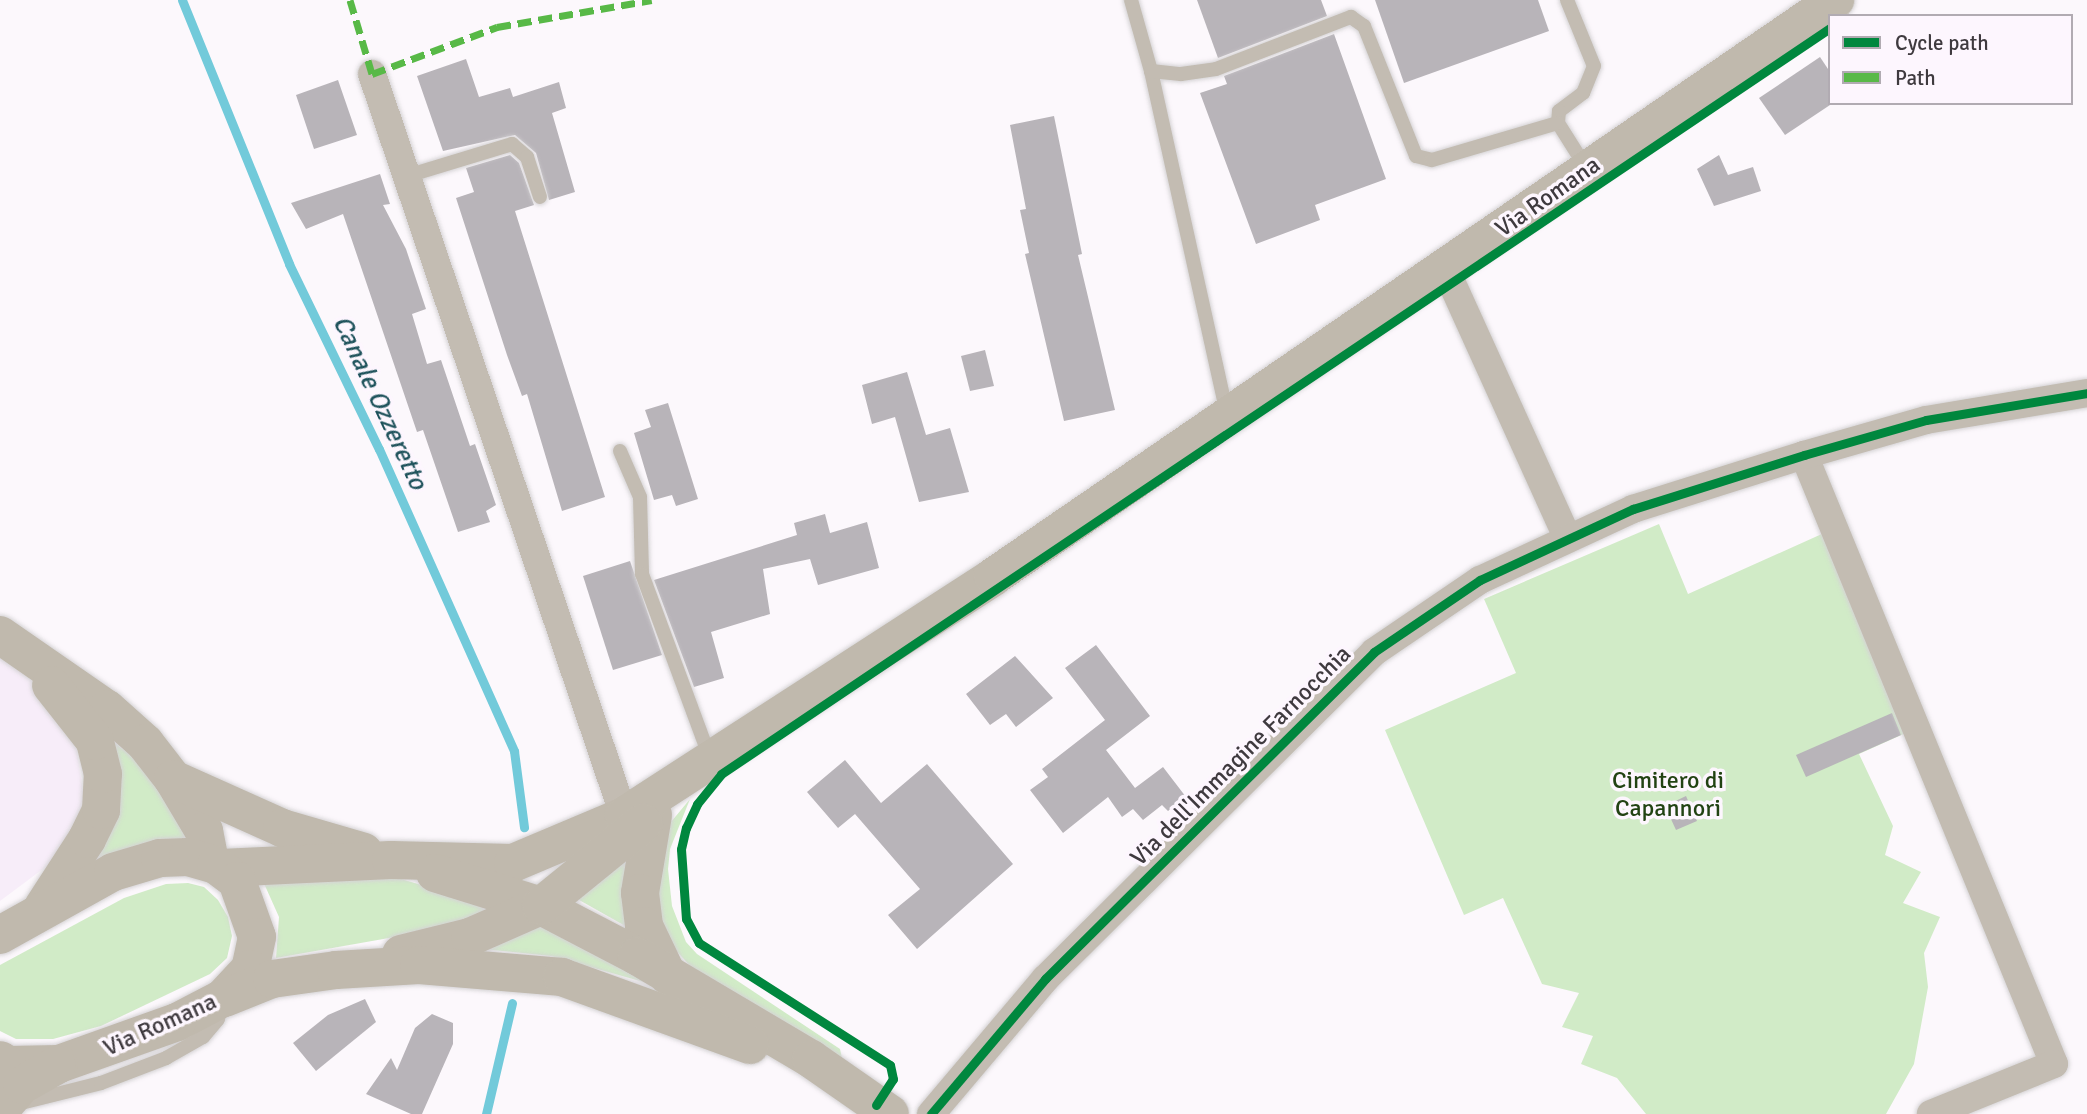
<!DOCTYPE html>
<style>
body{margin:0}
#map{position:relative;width:2087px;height:1114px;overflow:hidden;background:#fcf8fc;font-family:Signika,sans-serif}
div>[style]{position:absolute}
.built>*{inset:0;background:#f7edf9}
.green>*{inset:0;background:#d1ebc7}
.stream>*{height:9px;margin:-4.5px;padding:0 4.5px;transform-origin:4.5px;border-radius:4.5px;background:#72cada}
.building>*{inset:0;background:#b8b4b9}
.roads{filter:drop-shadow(0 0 2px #d5d3d5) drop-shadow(0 0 2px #d5d3d5)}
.lane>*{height:14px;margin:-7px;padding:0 7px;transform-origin:7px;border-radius:7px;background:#c3bcb2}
.street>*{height:28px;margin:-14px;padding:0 14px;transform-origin:14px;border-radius:14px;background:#c3bcb2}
.secondary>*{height:38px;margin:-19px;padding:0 19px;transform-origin:19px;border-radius:19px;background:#c0b9ad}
.quiet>*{height:7px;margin-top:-3.5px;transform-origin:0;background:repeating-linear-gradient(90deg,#58b947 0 14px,transparent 0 21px)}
.cycleway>*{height:9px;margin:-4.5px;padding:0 4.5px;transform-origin:4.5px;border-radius:4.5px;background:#00873e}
span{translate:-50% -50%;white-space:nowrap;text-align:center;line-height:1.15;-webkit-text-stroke:7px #fdf6fe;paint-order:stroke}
.street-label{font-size:24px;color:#3f3a3f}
.park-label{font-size:24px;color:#224313}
.water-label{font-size:26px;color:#1e525b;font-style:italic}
.legend{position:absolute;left:1828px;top:14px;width:245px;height:91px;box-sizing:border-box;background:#fdf6fe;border:2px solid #b1abb2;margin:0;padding:9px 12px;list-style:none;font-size:21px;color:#3f3a3f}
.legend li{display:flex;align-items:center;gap:14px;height:35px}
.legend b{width:35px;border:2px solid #b1abb2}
</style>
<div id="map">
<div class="built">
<i style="clip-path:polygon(0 654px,47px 694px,74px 733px,84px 798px,82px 827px,59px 857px,0 901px)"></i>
</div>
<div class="green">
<i style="clip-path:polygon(1659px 524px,1688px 594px,1824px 533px,1908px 732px,1859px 754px,1893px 826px,1885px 855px,1921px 872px,1903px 903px,1940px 917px,1924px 953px,1928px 987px,1914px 1064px,1886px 1114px,1646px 1114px,1617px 1078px,1581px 1064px,1593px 1036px,1562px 1027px,1579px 993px,1542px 984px,1503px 898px,1464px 915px,1385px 730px,1516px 673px,1484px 599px)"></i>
<i style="clip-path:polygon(108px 738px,137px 760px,192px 838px,140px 844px,98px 859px,114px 811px)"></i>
<i style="clip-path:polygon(690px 799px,670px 849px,668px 869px,672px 906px,686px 942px,697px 954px,840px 1049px,843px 1063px,692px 968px,671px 945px,655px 901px,671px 822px)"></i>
<i style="clip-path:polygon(632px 851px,636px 932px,572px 896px)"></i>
<i style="clip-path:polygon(258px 870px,401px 879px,486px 904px,487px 913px,451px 927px,276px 958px,279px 917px)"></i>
<i style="clip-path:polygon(188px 883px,204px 887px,218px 900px,228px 917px,232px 936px,227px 958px,210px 974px,101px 1026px,53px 1039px,16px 1039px,0 1031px,0 965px,124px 898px,166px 884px)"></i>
<i style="clip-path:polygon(536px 923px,658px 986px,551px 956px,473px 948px)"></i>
</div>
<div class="stream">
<i style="left:182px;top:0;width:285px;rotate:67.9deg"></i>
<i style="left:289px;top:264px;width:206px;rotate:64.1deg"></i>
<i style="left:379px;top:449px;width:331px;rotate:65.9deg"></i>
<i style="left:514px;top:751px;width:77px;rotate:82.5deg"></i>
<i style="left:486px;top:1114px;width:114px;rotate:-76.8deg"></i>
</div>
<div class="building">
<i style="clip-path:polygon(1197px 0,1321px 0,1327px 16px,1218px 58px)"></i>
<i style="clip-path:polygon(1375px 0,1538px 0,1549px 31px,1404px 83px)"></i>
<i style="clip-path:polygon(1334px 34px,1386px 179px,1315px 205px,1320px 220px,1256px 244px,1200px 93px,1227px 84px,1224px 76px)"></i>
<i style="clip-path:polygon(1820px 57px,1830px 72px,1830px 105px,1785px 135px,1759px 98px)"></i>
<i style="clip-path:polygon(466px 59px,479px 97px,510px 88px,513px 97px,559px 82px,566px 108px,552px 113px,575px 192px,549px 200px,536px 153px,515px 135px,443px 151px,417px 76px)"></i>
<i style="clip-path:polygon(338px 80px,357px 135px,314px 149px,296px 95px)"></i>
<i style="clip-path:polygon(1054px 116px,1082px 254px,1078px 255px,1115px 410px,1064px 421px,1025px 254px,1029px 253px,1020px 210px,1026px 209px,1010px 125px)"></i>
<i style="clip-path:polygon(510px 155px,519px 163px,534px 205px,515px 211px,605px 497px,562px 511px,527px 394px,522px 396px,507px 355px,456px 198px,474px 192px,466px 168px)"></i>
<i style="clip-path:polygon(1719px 155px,1728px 175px,1753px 167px,1761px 191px,1714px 206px,1697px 169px)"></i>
<i style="clip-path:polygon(380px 174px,390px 204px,383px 205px,406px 249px,426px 309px,412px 314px,427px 364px,441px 360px,470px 446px,475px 444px,496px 505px,486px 511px,490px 522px,458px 532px,423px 430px,417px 432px,343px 214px,306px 229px,291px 203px)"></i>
<i style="clip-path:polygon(985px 350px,994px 386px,970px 391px,961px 356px)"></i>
<i style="clip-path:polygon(907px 372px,926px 435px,950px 428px,969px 492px,919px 502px,895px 417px,872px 424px,862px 385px)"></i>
<i style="clip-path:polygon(668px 403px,698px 499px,676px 506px,672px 495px,654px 500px,634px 433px,651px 427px,645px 410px)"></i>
<i style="clip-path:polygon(825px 514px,830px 533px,867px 522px,879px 568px,818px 585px,810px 559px,763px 569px,770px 614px,711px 632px,724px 678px,694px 687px,654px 580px,797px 535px,794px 523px)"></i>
<i style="clip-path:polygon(630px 561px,662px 655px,613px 670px,583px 576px)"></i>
<i style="clip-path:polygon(1096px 645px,1150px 716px,1106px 750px,1135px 788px,1163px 767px,1186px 797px,1168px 811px,1162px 805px,1143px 820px,1133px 809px,1122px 817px,1108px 797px,1063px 833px,1030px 790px,1048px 777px,1042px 769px,1105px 720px,1065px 668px)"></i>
<i style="clip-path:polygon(1015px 656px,1053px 698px,1016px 727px,1006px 714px,990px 725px,966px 694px)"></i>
<i style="clip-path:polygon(1892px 713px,1901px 735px,1806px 777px,1796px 755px)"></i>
<i style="clip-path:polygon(845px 760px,881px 803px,927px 764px,1013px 864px,917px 949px,888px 915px,920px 889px,855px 814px,838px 828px,807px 792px)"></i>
<i style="clip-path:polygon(1686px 796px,1697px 821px,1676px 830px,1665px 806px)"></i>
<i style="clip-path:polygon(365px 999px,376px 1022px,316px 1071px,293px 1043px,328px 1015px)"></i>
<i style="clip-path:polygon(432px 1014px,453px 1023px,453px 1044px,422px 1114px,411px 1114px,366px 1094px,391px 1058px,397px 1070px,415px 1028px)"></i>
</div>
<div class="roads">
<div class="lane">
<i style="left:1131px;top:0;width:74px;rotate:74.3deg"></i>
<i style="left:1151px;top:71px;width:352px;rotate:77.5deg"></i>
<i style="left:1567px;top:0;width:71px;rotate:67.8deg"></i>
<i style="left:1594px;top:66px;width:29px;rotate:112deg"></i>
<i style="left:1583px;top:93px;width:30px;rotate:143deg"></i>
<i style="left:1559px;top:111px;width:12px;rotate:95deg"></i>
<i style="left:1558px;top:123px;width:54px;rotate:57.8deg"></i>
<i style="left:1151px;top:71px;width:30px;rotate:6deg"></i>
<i style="left:1181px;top:74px;width:35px;rotate:-8deg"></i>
<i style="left:1216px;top:69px;width:145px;rotate:-21.1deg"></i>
<i style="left:1351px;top:17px;width:16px;rotate:35deg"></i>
<i style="left:1364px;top:26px;width:140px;rotate:68.2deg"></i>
<i style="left:1416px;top:156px;width:16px;rotate:14deg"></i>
<i style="left:1432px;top:160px;width:131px;rotate:-16.4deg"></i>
<i style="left:407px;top:176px;width:110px;rotate:-16.9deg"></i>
<i style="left:512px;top:144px;width:20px;rotate:41deg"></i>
<i style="left:527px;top:157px;width:42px;rotate:72deg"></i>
<i style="left:620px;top:451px;width:50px;rotate:66.5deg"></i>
<i style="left:640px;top:497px;width:77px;rotate:88.5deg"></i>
<i style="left:642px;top:574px;width:196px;rotate:69.7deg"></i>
<i style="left:21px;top:1103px;width:82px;rotate:-14deg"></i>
<i style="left:101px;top:1083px;width:70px;rotate:-21deg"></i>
<i style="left:166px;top:1058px;width:43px;rotate:-29.6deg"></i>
<i style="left:203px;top:1037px;width:23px;rotate:-50deg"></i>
<i style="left:218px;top:1019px;width:13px;rotate:-77deg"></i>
</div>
<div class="street">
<i style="left:372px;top:74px;width:784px;rotate:71.24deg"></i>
<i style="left:1445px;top:268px;width:295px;rotate:65.6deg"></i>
<i style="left:1804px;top:455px;width:658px;rotate:67.68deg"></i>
<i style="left:2054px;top:1064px;width:133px;rotate:157.9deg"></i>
<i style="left:931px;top:1114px;width:177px;rotate:-49.8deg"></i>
<i style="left:1045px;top:979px;width:464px;rotate:-44.8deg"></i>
<i style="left:1374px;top:652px;width:128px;rotate:-34.2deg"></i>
<i style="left:1480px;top:580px;width:169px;rotate:-24.9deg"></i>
<i style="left:1633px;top:509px;width:179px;rotate:-17.5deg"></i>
<i style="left:1804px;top:455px;width:127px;rotate:-16deg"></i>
<i style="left:1926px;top:420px;width:163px;rotate:-9.5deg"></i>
</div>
<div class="secondary">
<i style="left:0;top:635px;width:130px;rotate:34.7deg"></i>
<i style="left:107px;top:709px;width:51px;rotate:41.8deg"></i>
<i style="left:145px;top:743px;width:46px;rotate:52.1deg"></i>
<i style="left:173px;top:779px;width:61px;rotate:59.2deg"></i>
<i style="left:204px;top:831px;width:32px;rotate:79deg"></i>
<i style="left:173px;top:779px;width:120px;rotate:24.2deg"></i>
<i style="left:282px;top:828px;width:85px;rotate:16.3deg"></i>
<i style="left:653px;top:815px;width:79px;rotate:99.5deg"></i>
<i style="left:640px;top:893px;width:33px;rotate:83deg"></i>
<i style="left:644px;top:926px;width:55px;rotate:64.4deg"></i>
<i style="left:221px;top:868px;width:170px;rotate:-2.7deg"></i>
<i style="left:391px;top:860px;width:122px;rotate:1.4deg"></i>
<i style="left:513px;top:863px;width:121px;rotate:-22.9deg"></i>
<i style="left:624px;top:816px;width:440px;rotate:-32.9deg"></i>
<i style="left:993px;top:577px;width:1021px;rotate:-34.42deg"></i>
<i style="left:435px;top:873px;width:111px;rotate:17.3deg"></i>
<i style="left:541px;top:906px;width:108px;rotate:27.5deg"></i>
<i style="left:637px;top:956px;width:202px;rotate:30.6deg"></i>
<i style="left:811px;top:1059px;width:96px;rotate:34.8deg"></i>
<i style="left:43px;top:907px;width:81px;rotate:-57.1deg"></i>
<i style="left:87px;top:839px;width:32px;rotate:-64deg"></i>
<i style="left:101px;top:810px;width:36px;rotate:-87deg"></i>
<i style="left:103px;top:774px;width:34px;rotate:-104deg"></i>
<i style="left:95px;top:741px;width:71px;rotate:-128.2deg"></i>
<i style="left:0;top:935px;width:129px;rotate:-29.1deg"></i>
<i style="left:113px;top:872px;width:49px;rotate:-16.6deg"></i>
<i style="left:160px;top:858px;width:28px;rotate:-2deg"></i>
<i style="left:188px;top:857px;width:29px;rotate:16deg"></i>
<i style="left:216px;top:865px;width:26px;rotate:37deg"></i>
<i style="left:237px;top:881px;width:59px;rotate:70.3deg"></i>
<i style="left:257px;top:937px;width:33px;rotate:102deg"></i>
<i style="left:250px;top:969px;width:40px;rotate:133deg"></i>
<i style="left:223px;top:998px;width:52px;rotate:152.4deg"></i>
<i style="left:177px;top:1022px;width:125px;rotate:160.4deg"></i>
<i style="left:59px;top:1064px;width:51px;rotate:178.9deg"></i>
<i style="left:8px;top:1065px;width:9px;rotate:-148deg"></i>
<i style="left:401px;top:954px;width:71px;rotate:-13.8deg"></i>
<i style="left:470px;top:937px;width:77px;rotate:-23.6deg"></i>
<i style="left:541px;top:906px;width:132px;rotate:-39.1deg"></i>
<i style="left:225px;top:998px;width:51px;rotate:-22deg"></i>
<i style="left:272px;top:979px;width:65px;rotate:-8deg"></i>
<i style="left:336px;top:970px;width:83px;rotate:-3.4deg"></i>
<i style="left:419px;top:965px;width:144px;rotate:4.8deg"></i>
<i style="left:562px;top:977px;width:200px;rotate:19.9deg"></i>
<i style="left:0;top:1110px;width:33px;rotate:-49deg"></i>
<i style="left:22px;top:1085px;width:40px;rotate:-29.7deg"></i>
</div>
</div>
<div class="quiet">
<i style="left:350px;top:0;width:77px;rotate:73.4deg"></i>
<i style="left:372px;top:74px;width:134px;rotate:-20.6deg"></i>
<i style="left:497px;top:27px;width:157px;rotate:-9.9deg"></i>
</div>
<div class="cycleway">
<i style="left:876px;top:1105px;width:31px;rotate:-57deg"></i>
<i style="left:893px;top:1079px;width:14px;rotate:-102deg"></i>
<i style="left:890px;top:1065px;width:227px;rotate:-147.4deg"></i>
<i style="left:699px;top:943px;width:27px;rotate:-118deg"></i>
<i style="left:686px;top:919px;width:70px;rotate:-94.1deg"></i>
<i style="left:681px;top:849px;width:22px;rotate:-77deg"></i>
<i style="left:686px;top:828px;width:26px;rotate:-65deg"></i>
<i style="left:697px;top:804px;width:38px;rotate:-51deg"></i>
<i style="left:721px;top:774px;width:1337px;rotate:-33.93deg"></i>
<i style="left:931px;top:1114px;width:177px;rotate:-49.8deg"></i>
<i style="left:1045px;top:979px;width:464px;rotate:-44.8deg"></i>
<i style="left:1374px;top:652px;width:128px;rotate:-34.2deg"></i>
<i style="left:1480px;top:580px;width:169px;rotate:-24.9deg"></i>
<i style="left:1633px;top:509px;width:179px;rotate:-17.5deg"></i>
<i style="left:1804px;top:455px;width:127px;rotate:-16deg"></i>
<i style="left:1926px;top:420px;width:163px;rotate:-9.5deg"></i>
</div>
<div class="street-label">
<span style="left:1548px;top:197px;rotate:-35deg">Via Romana</span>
<span style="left:1241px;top:756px;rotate:-45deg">Via dell'Immagine Farnocchia</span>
<span style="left:160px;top:1025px;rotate:-24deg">Via Romana</span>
</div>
<div class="park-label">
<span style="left:1668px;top:795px">Cimitero di<br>Capannori</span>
</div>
<div class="water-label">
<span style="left:379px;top:403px;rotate:65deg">Canale Ozzeretto</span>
</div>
<ul class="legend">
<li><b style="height:9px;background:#00873e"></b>Cycle path</li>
<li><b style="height:9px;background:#58b947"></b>Path</li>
</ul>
</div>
